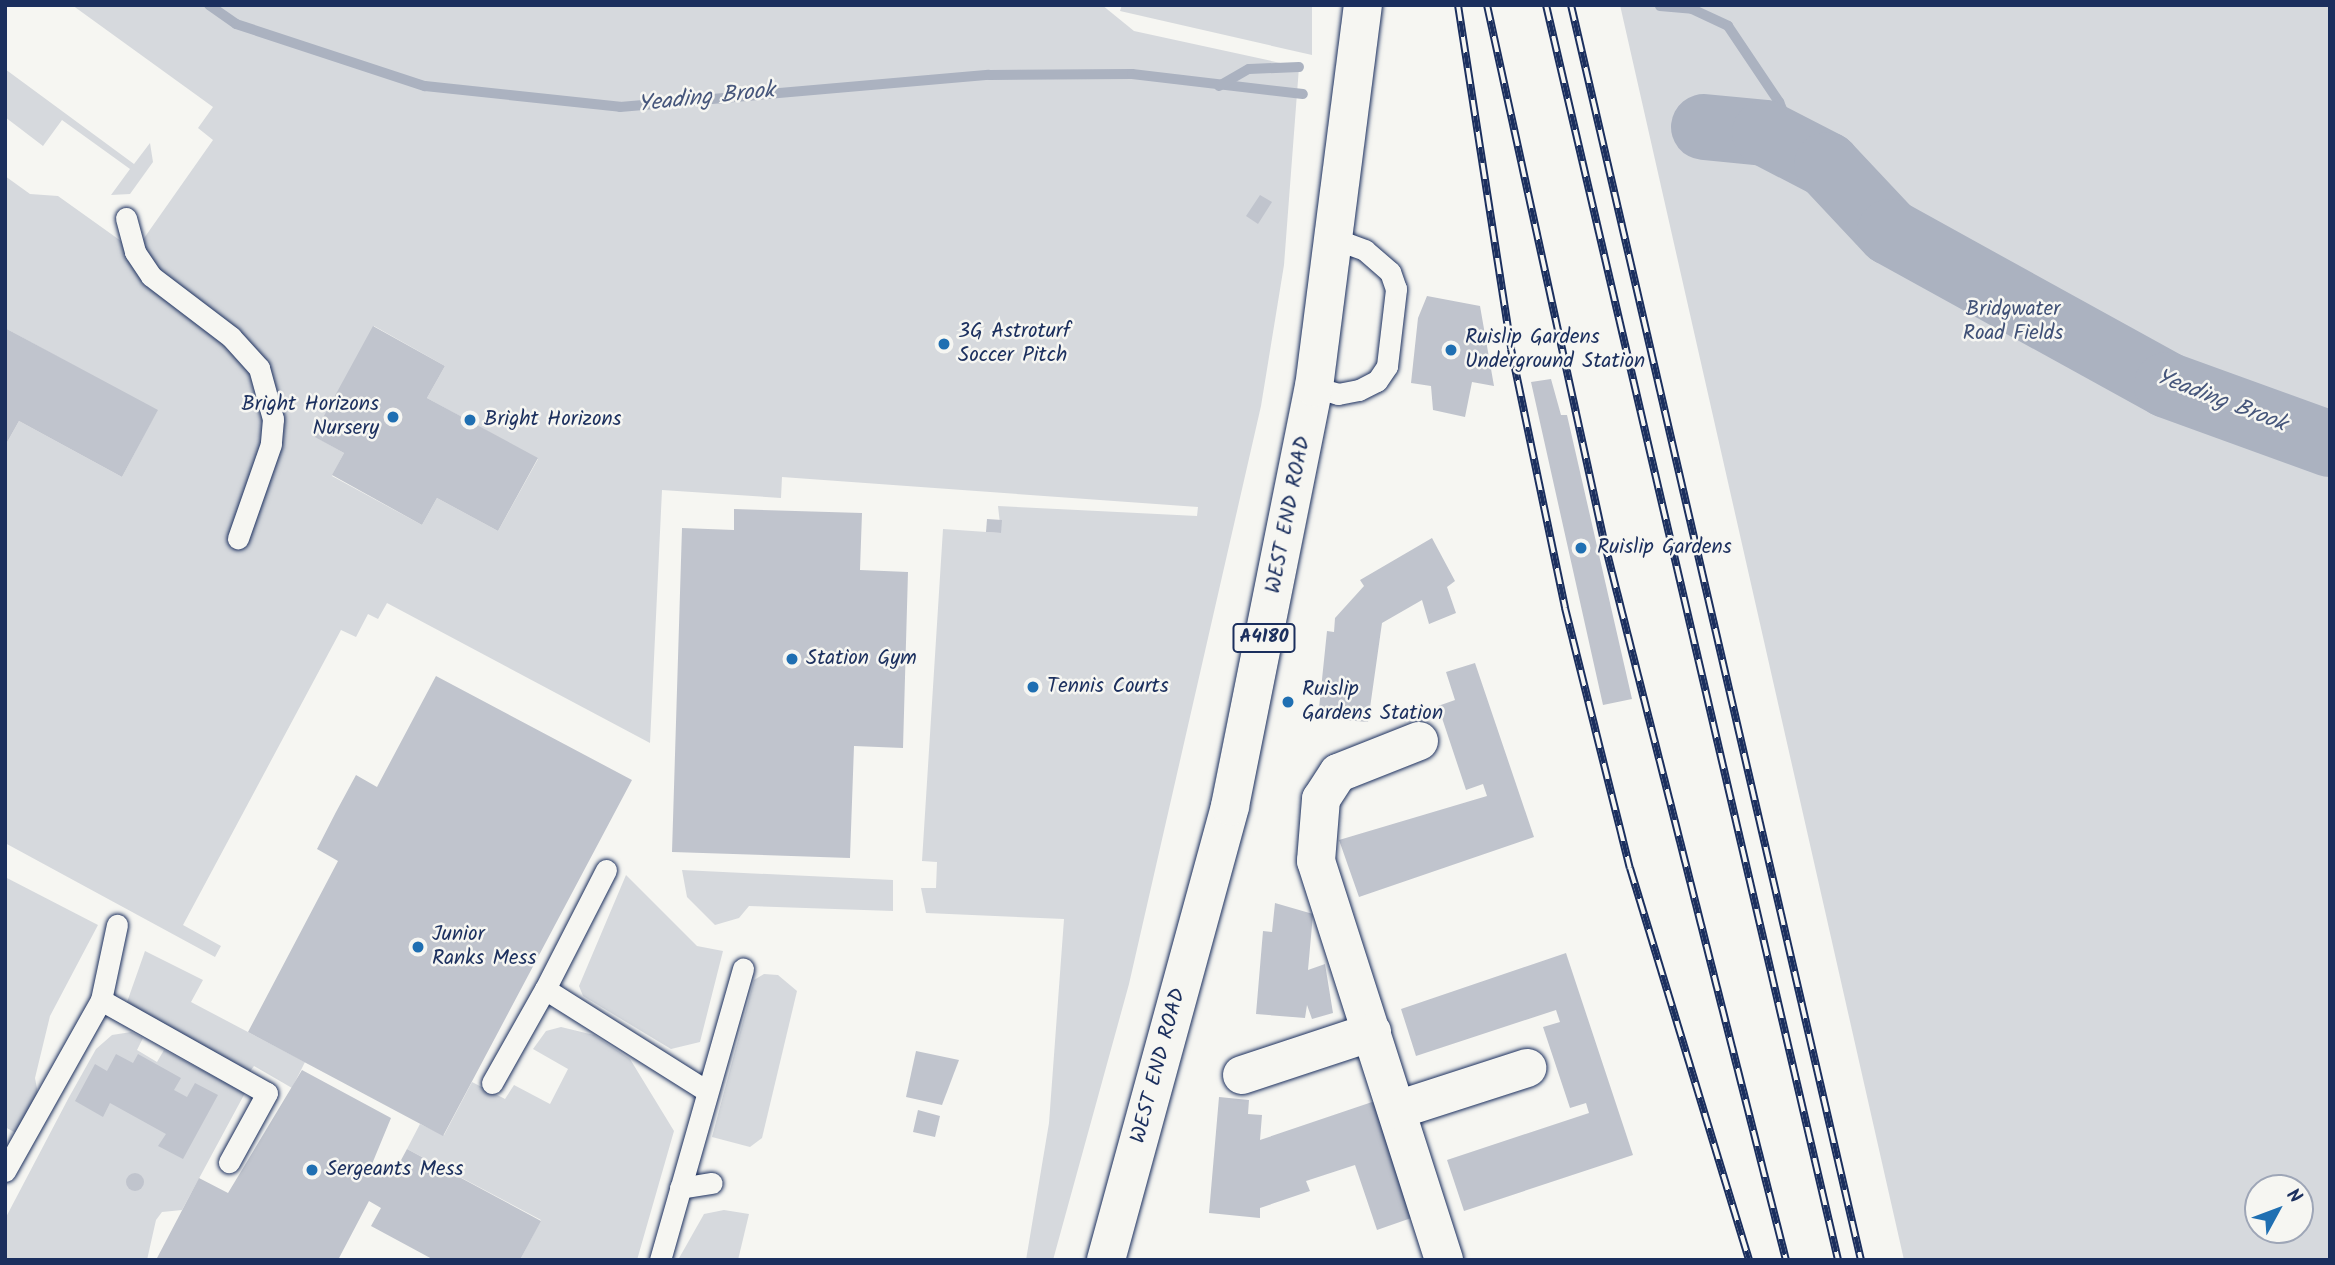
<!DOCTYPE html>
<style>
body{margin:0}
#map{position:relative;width:2335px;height:1265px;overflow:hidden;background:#f6f6f2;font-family:Kalam,sans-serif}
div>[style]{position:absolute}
.green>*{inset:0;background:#d6d9dd}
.stream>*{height:10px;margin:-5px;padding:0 5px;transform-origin:5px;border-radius:5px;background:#abb2c0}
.river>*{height:66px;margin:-33px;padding:0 33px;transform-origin:33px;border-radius:33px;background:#abb2c0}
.building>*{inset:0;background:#c0c4cd}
.round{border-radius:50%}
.roads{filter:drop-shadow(0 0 2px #1b2f5e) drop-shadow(0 0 2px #1b2f5e)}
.service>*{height:21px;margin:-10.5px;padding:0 10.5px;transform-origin:10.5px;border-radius:10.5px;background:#f6f6f2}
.minor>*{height:38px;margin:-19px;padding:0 19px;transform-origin:19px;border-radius:19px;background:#f6f6f2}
.primary>*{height:38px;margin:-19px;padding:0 19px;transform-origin:19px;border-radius:19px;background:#f6f6f2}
.rail>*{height:8px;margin-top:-4px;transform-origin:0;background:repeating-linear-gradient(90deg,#f6f6f2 0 16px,#1b2f5e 0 32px);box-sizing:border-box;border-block:2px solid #1b2f5e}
.dots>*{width:19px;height:19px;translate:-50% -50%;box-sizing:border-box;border:4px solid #f6f6f2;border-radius:50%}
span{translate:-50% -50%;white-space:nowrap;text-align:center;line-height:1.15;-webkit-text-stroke:5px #f6f6f2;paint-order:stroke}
.shield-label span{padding:2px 5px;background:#f6f6f2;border:2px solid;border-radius:5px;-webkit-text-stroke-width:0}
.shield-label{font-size:19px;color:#1b2f5e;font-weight:700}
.park-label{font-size:21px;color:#405177}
.poi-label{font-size:21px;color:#1b2f5e}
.left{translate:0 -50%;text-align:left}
.right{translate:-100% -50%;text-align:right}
.street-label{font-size:21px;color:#1b2f5e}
.water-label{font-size:23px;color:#46567b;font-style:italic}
.frame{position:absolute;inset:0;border:7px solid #1b2f5e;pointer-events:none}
.north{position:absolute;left:2244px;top:1174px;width:70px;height:70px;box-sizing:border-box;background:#f6f6f2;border:2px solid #9ea6b7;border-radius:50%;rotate:49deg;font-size:19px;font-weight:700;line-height:28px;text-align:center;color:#1b2f5e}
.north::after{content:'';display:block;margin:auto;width:24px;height:32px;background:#1f6fb2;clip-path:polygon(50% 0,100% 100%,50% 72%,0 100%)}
</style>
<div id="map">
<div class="green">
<i style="clip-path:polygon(evenodd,72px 5px,1102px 5px,1134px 31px,1299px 67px,1284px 265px,1261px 406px,1129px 984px,1053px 1260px,1026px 1260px,1049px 1123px,1064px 919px,926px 913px,921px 888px,936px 888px,937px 862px,922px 861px,943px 529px,1001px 533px,998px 506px,1197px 516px,1198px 507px,782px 477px,781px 498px,662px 490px,650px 743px,387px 603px,378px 619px,368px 614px,356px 637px,341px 630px,183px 925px,221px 946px,215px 957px,5px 843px,5px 446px,19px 421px,122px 477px,157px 411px,5px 328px,5px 176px,30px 194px,58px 196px,135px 251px,213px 140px,198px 128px,213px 107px,72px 5px,374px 326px,445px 366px,427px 398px,538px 459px,498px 531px,437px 498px,422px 525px,332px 476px,344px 453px,314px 436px,374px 326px)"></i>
<i style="clip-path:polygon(1122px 5px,1312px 5px,1312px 55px,1120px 11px)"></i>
<i style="clip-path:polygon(evenodd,1620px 5px,2330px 5px,2330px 1260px,1904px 1260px,1620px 5px,2258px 1188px,2300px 1188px,2300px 1230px,2258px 1230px,2258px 1188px)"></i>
<i style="clip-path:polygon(5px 69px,134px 164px,150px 143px,153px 162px,130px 194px,111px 195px,130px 169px,62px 120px,43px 146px,5px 117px)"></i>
<i style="clip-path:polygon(682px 870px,893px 880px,893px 911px,749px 906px,739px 918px,715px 925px,687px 897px)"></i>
<i style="clip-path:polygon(626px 875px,697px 946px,723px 951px,700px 1042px,671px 1049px,583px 996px,579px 986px)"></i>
<i style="clip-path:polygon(5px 877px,98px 925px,50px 1016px,35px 1078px,38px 1094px,16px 1133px,5px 1127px)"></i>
<i style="clip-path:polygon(145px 951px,203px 980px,191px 1002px,305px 1062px,292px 1088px,254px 1066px,249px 1073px,126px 1005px)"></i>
<i style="clip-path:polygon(764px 974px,778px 975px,797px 991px,762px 1138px,750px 1147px,712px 1137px,754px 980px)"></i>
<i style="clip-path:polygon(561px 1027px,594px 1035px,630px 1059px,674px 1131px,637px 1260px,520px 1260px,541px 1220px,407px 1149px,420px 1124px,444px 1135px,472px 1082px,505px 1099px,514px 1085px,550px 1104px,568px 1069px,533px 1049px,546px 1031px)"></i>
<i style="clip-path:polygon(131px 1032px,143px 1038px,137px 1050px,157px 1062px,164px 1050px,245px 1093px,182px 1210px,162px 1212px,156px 1220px,147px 1260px,5px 1260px,5px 1219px,68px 1099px,96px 1049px,112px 1035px)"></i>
<i style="clip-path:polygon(724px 1210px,749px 1214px,738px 1260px,678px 1260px,704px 1214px)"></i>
</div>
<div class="stream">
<i style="left:209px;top:5px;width:33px;rotate:35deg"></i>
<i style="left:236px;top:24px;width:199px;rotate:18.2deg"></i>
<i style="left:425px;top:86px;width:196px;rotate:6.1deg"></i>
<i style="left:620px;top:107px;width:370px;rotate:-5deg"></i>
<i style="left:989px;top:75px;width:143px;rotate:-0.4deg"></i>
<i style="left:1132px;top:74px;width:172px;rotate:6.7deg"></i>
<i style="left:1660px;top:6px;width:32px;rotate:5deg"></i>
<i style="left:1692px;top:9px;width:40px;rotate:25deg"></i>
<i style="left:1728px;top:26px;width:92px;rotate:56.1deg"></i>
<i style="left:1779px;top:102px;width:52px;rotate:67.4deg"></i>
<i style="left:1219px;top:86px;width:34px;rotate:-30deg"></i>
<i style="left:1249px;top:69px;width:50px;rotate:-2.3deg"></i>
</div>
<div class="river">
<i style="left:1704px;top:127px;width:61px;rotate:5.6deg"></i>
<i style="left:1765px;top:133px;width:70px;rotate:27.3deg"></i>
<i style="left:1827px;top:165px;width:92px;rotate:46.8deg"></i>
<i style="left:1890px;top:232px;width:316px;rotate:28.9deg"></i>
<i style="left:2167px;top:385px;width:173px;rotate:19.9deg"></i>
</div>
<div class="building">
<i style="clip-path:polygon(1260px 195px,1272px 202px,1258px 224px,1246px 216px)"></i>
<i style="clip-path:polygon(1427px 296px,1480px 306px,1494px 386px,1472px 382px,1465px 417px,1433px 410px,1431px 386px,1411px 383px,1418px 318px)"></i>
<i style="clip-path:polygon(373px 326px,445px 366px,427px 398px,538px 458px,498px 531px,437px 498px,422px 525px,332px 475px,344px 453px,313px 436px)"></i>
<i style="clip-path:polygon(5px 328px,158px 410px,122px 477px,19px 421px,5px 446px)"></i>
<i style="clip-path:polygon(1551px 379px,1561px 415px,1567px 415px,1632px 699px,1603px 705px,1531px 382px)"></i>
<i style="clip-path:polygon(734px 509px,862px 513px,860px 570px,908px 572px,903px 748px,854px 746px,850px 858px,672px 852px,682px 528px,734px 530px)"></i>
<i style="clip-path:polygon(987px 519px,1002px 520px,1001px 533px,986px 532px)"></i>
<i style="clip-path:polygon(1432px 538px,1455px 581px,1447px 587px,1456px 613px,1429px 624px,1422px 600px,1382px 623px,1368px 722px,1318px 718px,1327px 631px,1334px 632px,1335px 618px,1364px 586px,1360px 580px)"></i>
<i style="clip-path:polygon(1475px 663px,1534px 837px,1359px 897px,1339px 840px,1487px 796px,1483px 784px,1466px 790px,1438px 706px,1455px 700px,1446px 672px)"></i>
<i style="clip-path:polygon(436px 676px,632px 780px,443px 1136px,248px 1032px,338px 861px,317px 849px,336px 812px,356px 775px,377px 787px)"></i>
<i style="clip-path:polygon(1275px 903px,1313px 914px,1308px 970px,1325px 964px,1333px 1013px,1312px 1019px,1307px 1005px,1305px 1018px,1256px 1014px,1263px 931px,1272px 932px)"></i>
<i style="clip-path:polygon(1566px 953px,1633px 1155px,1464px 1211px,1447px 1160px,1589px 1113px,1586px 1103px,1570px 1108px,1543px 1027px,1560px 1022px,1556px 1010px,1416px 1056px,1401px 1009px)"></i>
<i style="clip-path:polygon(916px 1051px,959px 1060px,942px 1105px,906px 1097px)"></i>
<i style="clip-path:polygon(116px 1054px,133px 1063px,138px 1054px,181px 1078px,174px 1090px,187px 1097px,195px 1083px,218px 1095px,183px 1159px,158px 1146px,166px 1134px,110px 1103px,103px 1117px,75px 1101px,95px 1064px,107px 1071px)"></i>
<i style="clip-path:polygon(302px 1070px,391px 1118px,372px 1164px,393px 1175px,407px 1149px,541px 1221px,520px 1260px,434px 1260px,371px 1226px,381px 1208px,369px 1201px,338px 1260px,156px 1260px,199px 1178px,228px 1193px)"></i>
<i style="clip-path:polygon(1219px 1097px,1249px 1100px,1248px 1114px,1262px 1115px,1260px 1140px,1378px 1100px,1417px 1216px,1377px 1230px,1355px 1165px,1306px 1181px,1310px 1191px,1260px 1208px,1260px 1218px,1209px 1213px)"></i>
<i style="clip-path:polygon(918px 1110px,940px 1116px,935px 1137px,913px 1132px)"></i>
<i class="round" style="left:126px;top:1173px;width:18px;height:18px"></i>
</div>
<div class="roads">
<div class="service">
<i style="left:126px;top:218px;width:35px;rotate:75deg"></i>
<i style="left:135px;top:252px;width:29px;rotate:56deg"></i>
<i style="left:151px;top:276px;width:101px;rotate:37.3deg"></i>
<i style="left:231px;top:337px;width:42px;rotate:47.9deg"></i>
<i style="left:259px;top:368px;width:53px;rotate:74.6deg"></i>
<i style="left:273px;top:419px;width:25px;rotate:95deg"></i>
<i style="left:271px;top:444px;width:100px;rotate:109.3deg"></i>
<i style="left:1314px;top:387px;width:25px;rotate:16deg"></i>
<i style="left:1338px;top:394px;width:21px;rotate:-11deg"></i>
<i style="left:1359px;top:390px;width:20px;rotate:-27deg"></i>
<i style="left:1377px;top:381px;width:18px;rotate:-56deg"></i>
<i style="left:1387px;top:366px;width:78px;rotate:-83.3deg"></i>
<i style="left:1396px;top:289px;width:18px;rotate:-109deg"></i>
<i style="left:1390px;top:272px;width:33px;rotate:-139deg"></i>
<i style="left:1365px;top:250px;width:33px;rotate:-160deg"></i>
<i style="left:606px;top:870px;width:134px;rotate:117.1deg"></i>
<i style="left:545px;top:989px;width:191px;rotate:32.2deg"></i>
<i style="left:101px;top:1000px;width:77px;rotate:-78deg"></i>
<i style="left:492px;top:1083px;width:108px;rotate:-60.6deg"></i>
<i style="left:5px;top:1171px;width:196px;rotate:-60.7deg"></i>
<i style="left:101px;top:1000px;width:190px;rotate:29.3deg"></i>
<i style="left:267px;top:1093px;width:79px;rotate:118.8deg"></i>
<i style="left:680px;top:1188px;width:32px;rotate:-9deg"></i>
<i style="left:660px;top:1260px;width:303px;rotate:-74.1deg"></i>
</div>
<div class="minor">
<i style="left:1419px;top:741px;width:87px;rotate:158.4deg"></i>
<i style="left:1338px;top:773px;width:31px;rotate:123deg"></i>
<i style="left:1321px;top:799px;width:62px;rotate:94.6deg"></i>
<i style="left:1316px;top:861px;width:419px;rotate:72.2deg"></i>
<i style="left:1242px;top:1075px;width:137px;rotate:-18.3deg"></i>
<i style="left:1397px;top:1110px;width:137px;rotate:-17.9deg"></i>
</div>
<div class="primary">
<i style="left:1106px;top:1260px;width:471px;rotate:-74.7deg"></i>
<i style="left:1230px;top:806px;width:427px;rotate:-78.7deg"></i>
<i style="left:1314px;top:387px;width:385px;rotate:-82.7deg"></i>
</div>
</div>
<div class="rail">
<i style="left:1458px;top:5px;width:348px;rotate:81.2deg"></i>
<i style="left:1511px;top:349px;width:265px;rotate:78.2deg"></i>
<i style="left:1565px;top:608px;width:268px;rotate:76deg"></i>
<i style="left:1630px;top:868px;width:410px;rotate:73.1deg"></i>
<i style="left:1487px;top:5px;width:549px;rotate:77.69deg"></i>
<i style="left:1604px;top:541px;width:742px;rotate:75.8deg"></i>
<i style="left:1546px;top:5px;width:1289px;rotate:76.9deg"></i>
<i style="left:1571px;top:5px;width:1288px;rotate:76.99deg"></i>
</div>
<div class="dots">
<i style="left:944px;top:344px;background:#1f6fb2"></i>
<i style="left:1451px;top:350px;background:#1f6fb2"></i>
<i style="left:393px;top:417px;background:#1f6fb2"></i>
<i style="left:470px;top:420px;background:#1f6fb2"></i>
<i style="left:1581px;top:548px;background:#1f6fb2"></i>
<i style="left:792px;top:659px;background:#1f6fb2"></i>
<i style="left:1033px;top:687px;background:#1f6fb2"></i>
<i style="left:1288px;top:702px;background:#1f6fb2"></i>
<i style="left:418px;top:947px;background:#1f6fb2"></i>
<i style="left:312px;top:1170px;background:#1f6fb2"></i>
</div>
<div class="shield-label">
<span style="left:1264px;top:638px">A4180</span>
</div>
<div class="park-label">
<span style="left:2013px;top:322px">Bridgwater<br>Road Fields</span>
</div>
<div class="poi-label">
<span class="left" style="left:958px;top:344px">3G Astroturf<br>Soccer Pitch</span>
<span class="left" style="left:1465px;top:350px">Ruislip Gardens<br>Underground Station</span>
<span class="right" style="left:379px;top:417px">Bright Horizons<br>Nursery</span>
<span class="left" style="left:484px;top:420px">Bright Horizons</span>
<span class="left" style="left:1597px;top:548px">Ruislip Gardens</span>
<span class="left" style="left:806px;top:659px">Station Gym</span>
<span class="left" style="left:1047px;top:687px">Tennis Courts</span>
<span class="left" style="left:1302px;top:702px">Ruislip<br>Gardens Station</span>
<span class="left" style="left:432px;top:947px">Junior<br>Ranks Mess</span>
<span class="left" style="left:326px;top:1170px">Sergeants Mess</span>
</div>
<div class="street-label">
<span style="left:1289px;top:515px;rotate:-79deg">WEST END ROAD</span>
<span style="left:1159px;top:1066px;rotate:-75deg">WEST END ROAD</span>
</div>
<div class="water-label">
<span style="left:706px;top:98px;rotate:-6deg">Yeading Brook</span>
<span style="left:2221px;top:401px;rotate:21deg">Yeading Brook</span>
</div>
<div class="frame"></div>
<div class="north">N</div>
</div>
